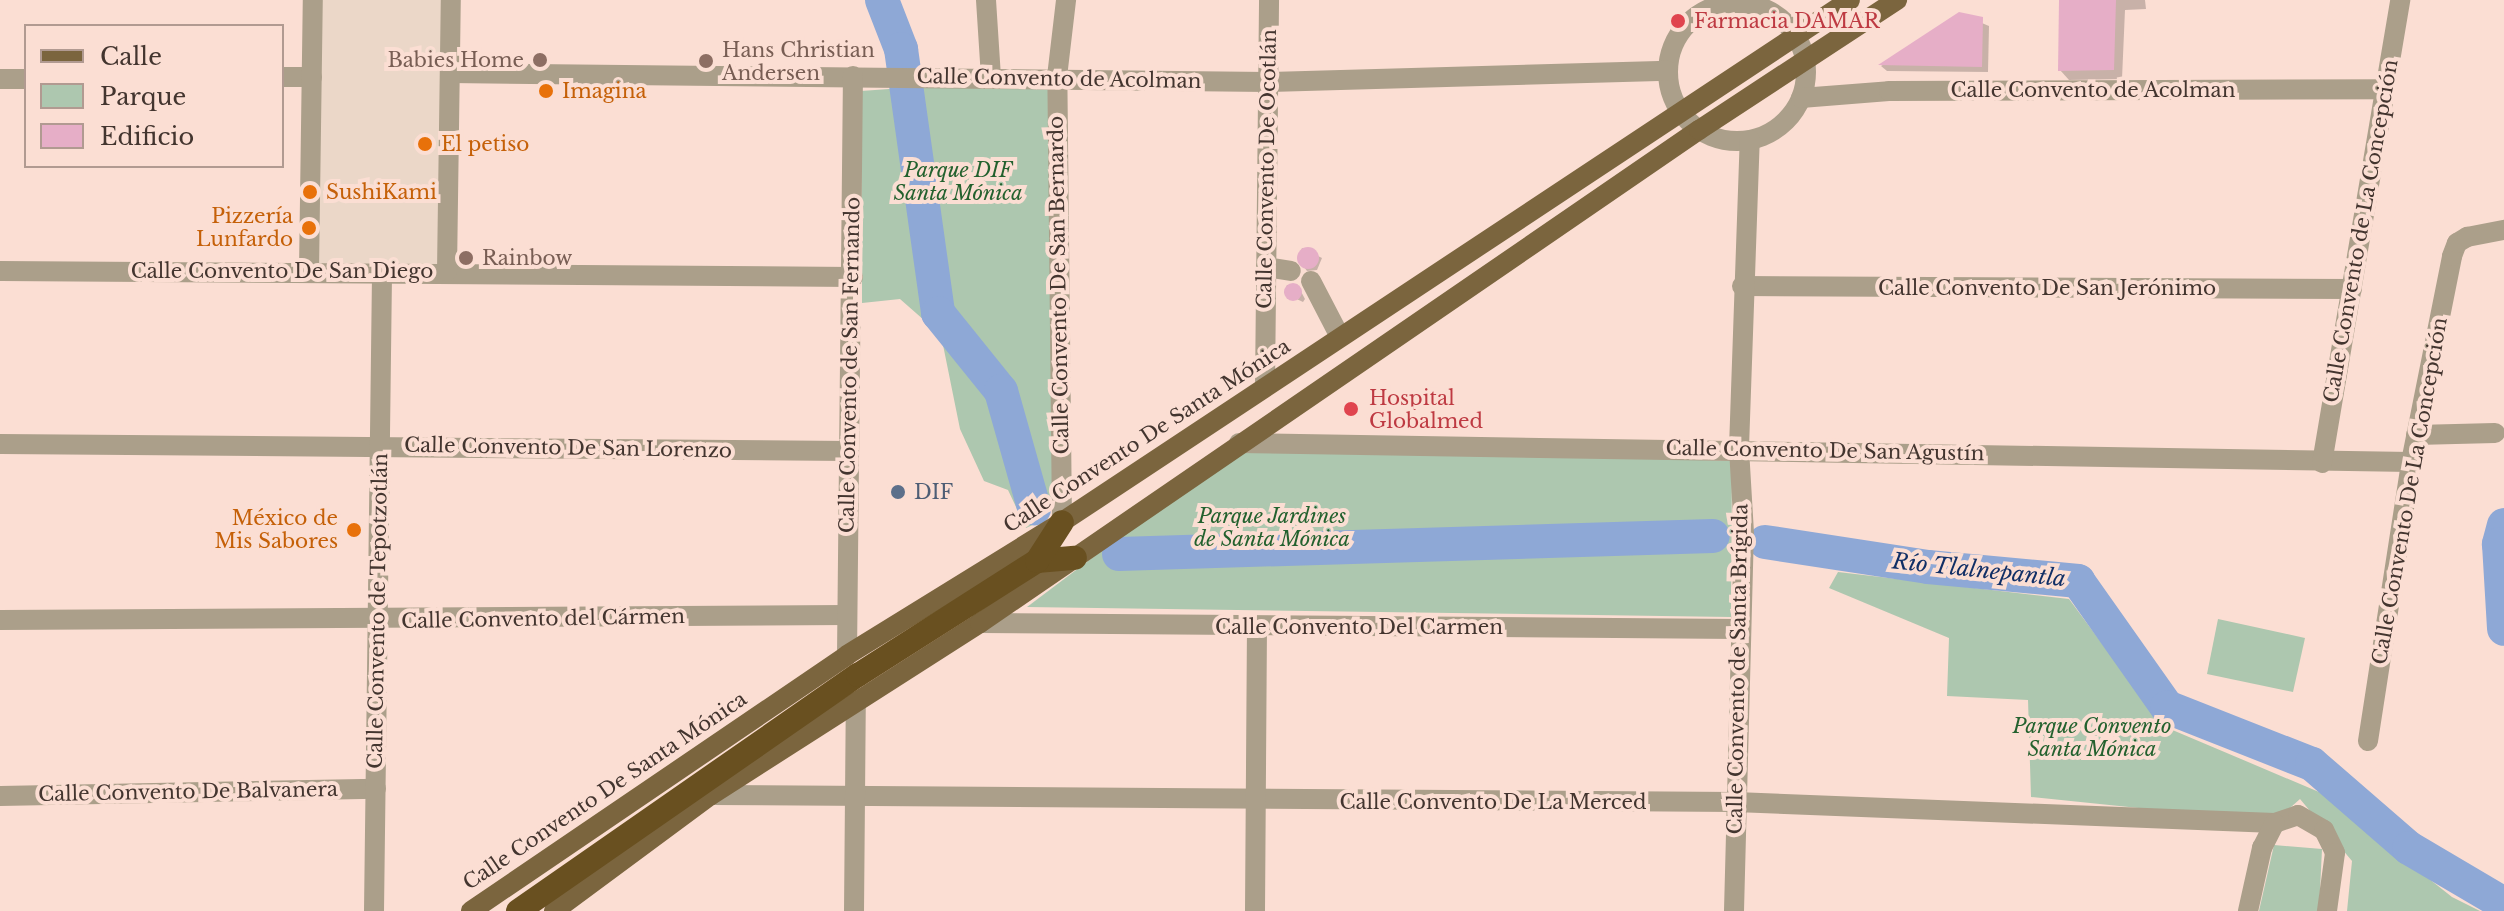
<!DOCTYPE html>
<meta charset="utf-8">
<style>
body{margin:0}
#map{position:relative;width:2504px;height:911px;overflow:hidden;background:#fbded3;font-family:"Libre Baskerville",serif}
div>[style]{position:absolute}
.commercial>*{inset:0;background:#ebd7c8}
.green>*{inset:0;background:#adc7af}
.shadow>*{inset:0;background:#0003}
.river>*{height:34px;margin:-17px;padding:0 17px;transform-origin:17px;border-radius:17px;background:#8ea8d6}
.building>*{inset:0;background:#e6aec7}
.round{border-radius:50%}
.minor>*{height:20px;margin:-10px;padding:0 10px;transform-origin:10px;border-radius:10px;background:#ab9f8a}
.minor>.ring{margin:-10px;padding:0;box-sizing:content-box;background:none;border:20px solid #ab9f8a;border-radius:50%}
.major>*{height:20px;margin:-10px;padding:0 10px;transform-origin:10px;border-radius:10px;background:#7b653e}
.highway>*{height:24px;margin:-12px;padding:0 12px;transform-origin:12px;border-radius:12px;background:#695020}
.dots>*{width:22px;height:22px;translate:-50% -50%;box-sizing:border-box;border:4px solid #fbded3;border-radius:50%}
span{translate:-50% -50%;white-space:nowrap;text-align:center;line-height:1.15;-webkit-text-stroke:8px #fbded3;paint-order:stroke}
.health-label{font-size:20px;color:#be3a42}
.left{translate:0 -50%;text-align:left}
.education-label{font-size:20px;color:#785e54}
.right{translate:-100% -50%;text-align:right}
.street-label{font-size:20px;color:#43352f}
.food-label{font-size:20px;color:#c56008}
.park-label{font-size:20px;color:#23612e;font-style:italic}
.service-label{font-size:20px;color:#4e5e75}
.water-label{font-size:22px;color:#112f66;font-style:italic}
.legend{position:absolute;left:24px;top:24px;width:260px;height:144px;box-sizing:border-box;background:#fbded3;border:2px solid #b19a91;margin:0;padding:10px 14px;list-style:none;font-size:24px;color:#43352f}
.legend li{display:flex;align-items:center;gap:16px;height:40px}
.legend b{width:40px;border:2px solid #b19a91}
</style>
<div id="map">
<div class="commercial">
<i style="clip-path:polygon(312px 0,451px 0,447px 271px,309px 271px)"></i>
</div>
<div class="green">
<i style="clip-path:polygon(1057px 77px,1055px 503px,1046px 519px,1026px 528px,1008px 490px,984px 481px,960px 429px,941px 335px,900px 299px,862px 303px,861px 91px)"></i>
<i style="clip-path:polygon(1242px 445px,1732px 461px,1731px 617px,1027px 607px)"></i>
<i style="clip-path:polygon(1838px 572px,2069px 599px,2163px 726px,2319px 792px,2452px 897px,2480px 911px,2347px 911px,2352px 861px,2300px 799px,2274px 822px,2031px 797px,2028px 700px,1947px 696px,1949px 638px,1829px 588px)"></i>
<i style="clip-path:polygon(2218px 619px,2305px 638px,2293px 692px,2207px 674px)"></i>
<i style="clip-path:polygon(2274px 845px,2322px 849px,2319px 911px,2259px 911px)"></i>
</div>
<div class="shadow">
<i style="clip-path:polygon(2061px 0,2145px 0,2146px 9px,2125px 10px,2122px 79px,2069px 80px,2060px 70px)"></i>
<i style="clip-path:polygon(1960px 14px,1989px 26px,1988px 72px,1887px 71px,1881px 66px)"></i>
<i style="clip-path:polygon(1302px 248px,1322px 258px,1317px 270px,1307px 271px,1298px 259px)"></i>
<i style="clip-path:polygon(1297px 284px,1305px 299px,1303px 302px,1284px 293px,1287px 285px)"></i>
</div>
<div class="river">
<i style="left:882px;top:0;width:53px;rotate:68.8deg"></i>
<i style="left:901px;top:49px;width:267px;rotate:82deg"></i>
<i style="left:938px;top:313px;width:100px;rotate:51.1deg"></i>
<i style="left:1001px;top:391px;width:122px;rotate:74.2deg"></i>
<i style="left:2504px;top:525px;width:20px;rotate:105deg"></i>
<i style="left:2499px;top:544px;width:85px;rotate:86.6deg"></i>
<i style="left:1765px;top:542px;width:165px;rotate:8.7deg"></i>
<i style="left:1928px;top:567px;width:151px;rotate:5.3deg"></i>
<i style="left:2078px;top:581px;width:154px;rotate:54.8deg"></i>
<i style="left:2167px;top:707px;width:156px;rotate:21.5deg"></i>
<i style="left:2312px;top:764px;width:128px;rotate:40.9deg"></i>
<i style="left:2409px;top:848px;width:110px;rotate:30.5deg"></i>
<i style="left:1119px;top:554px;width:594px;rotate:-1.74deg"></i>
</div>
<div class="building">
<i style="clip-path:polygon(2059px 0,2116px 0,2114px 70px,2058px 71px)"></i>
<i style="clip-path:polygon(1959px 12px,1983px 17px,1982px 67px,1878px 65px)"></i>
<i class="round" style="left:1297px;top:247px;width:22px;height:22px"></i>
<i class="round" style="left:1284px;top:283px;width:18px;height:18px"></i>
</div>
<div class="minor">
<i style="left:986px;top:0;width:77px;rotate:86.3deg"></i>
<i class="ring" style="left:1668px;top:3px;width:118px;height:118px"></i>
<i style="left:450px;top:73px;width:818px;rotate:0.63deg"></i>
<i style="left:1268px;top:82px;width:400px;rotate:-1.6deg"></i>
<i style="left:282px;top:77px;width:30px"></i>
<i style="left:0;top:79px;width:26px"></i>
<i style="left:1801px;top:98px;width:88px;rotate:-4.5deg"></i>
<i style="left:1889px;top:91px;width:496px;rotate:-0.2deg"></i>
<i style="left:1266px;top:267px;width:25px;rotate:9deg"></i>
<i style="left:0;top:271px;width:853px;rotate:0.4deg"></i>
<i style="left:309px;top:271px;width:271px;rotate:-89.2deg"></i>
<i style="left:447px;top:271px;width:271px;rotate:-89.2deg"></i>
<i style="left:1311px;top:281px;width:63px;rotate:62.6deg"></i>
<i style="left:1742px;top:286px;width:610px;rotate:0.28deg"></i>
<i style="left:1265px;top:386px;width:386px;rotate:-89.4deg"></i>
<i style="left:2416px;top:435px;width:79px;rotate:-1.5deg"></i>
<i style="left:1239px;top:443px;width:1172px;rotate:0.93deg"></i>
<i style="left:0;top:444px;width:848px;rotate:0.47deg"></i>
<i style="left:2322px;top:463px;width:470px;rotate:-80.4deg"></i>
<i style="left:1062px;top:522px;width:445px;rotate:-90.6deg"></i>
<i style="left:1057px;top:77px;width:78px;rotate:-83.3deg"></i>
<i style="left:0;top:620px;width:847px;rotate:-0.34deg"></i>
<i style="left:980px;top:623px;width:758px;rotate:0.45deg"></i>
<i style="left:847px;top:655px;width:579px;rotate:-89.41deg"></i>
<i style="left:2368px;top:741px;width:282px;rotate:-81.2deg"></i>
<i style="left:2411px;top:462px;width:210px;rotate:-78.7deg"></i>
<i style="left:2452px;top:256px;width:14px;rotate:-69deg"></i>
<i style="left:2457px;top:243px;width:12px;rotate:-31deg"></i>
<i style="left:2467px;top:237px;width:38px;rotate:-11deg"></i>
<i style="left:711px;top:795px;width:1024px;rotate:0.39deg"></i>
<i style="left:1735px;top:802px;width:540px;rotate:2.23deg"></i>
<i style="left:2275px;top:823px;width:24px;rotate:-19deg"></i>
<i style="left:2298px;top:815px;width:30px;rotate:30deg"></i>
<i style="left:2324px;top:830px;width:25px;rotate:64deg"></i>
<i style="left:2335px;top:853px;width:59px;rotate:97.9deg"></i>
<i style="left:0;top:796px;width:376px;rotate:-1.1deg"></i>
<i style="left:374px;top:911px;width:640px;rotate:-89.28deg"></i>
<i style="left:854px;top:911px;width:209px;rotate:-89.5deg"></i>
<i style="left:1255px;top:911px;width:284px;rotate:-89.6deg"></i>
<i style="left:1734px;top:911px;width:378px;rotate:-88.5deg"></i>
<i style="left:1744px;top:533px;width:85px;rotate:-93.4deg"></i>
<i style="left:1739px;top:448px;width:308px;rotate:-88deg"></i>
<i style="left:2248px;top:911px;width:65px;rotate:-77.5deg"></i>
<i style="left:2262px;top:848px;width:28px;rotate:-63deg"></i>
</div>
<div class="major">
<i style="left:471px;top:911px;width:455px;rotate:-34.2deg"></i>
<i style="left:847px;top:655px;width:253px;rotate:-31.7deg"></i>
<i style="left:1062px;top:522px;width:945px;rotate:-33.52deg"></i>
<i style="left:554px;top:911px;width:195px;rotate:-36.5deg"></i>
<i style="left:711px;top:795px;width:319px;rotate:-32.6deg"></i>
<i style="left:980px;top:623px;width:872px;rotate:-34.44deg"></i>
<i style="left:1699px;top:130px;width:237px;rotate:-33.3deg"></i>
</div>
<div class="highway">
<i style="left:1037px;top:561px;width:38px;rotate:-5deg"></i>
<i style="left:518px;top:911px;width:414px;rotate:-34.8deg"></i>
<i style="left:858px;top:675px;width:212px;rotate:-32.5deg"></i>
<i style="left:1037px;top:561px;width:46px;rotate:-57.3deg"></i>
</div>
<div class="dots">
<i style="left:1678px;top:21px;background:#e0444e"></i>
<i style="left:540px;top:60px;background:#8d6e63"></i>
<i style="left:706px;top:61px;background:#8d6e63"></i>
<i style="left:546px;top:91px;background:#e8710a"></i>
<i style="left:425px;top:144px;background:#e8710a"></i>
<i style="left:310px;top:192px;background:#e8710a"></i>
<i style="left:309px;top:228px;background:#e8710a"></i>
<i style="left:466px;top:258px;background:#8d6e63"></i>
<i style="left:1351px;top:409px;background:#e0444e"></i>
<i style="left:898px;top:492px;background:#5c6f8a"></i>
<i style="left:354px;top:530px;background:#e8710a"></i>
</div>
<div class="health-label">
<span class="left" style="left:1694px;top:21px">Farmacia DAMAR</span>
<span class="left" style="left:1369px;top:410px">Hospital<br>Globalmed</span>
</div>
<div class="education-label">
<span class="left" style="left:722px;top:62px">Hans Christian<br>Andersen</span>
<span class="right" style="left:524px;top:60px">Babies Home</span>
<span class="left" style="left:482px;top:258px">Rainbow</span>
</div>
<div class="street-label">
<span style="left:1059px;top:79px;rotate:1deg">Calle Convento de Acolman</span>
<span style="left:2093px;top:90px">Calle Convento de Acolman</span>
<span style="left:1267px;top:169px;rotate:-89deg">Calle Convento De Ocotlán</span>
<span style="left:2361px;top:231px;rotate:-80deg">Calle Convento de La Concepción</span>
<span style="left:282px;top:271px">Calle Convento De San Diego</span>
<span style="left:1059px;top:285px;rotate:-91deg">Calle Convento De San Bernardo</span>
<span style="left:2047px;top:288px">Calle Convento De San Jerónimo</span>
<span style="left:850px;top:365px;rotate:-89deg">Calle Convento de San Fernando</span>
<span style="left:1147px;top:436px;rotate:-33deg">Calle Convento De Santa Mónica</span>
<span style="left:568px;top:448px;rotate:1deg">Calle Convento De San Lorenzo</span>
<span style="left:1825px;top:451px;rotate:1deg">Calle Convento De San Agustín</span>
<span style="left:2410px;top:491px;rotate:-80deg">Calle Convento De La Concepción</span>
<span style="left:378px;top:611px;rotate:-89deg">Calle Convento de Tepotzotlán</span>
<span style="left:543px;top:619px;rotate:-1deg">Calle Convento del Cármen</span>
<span style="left:1359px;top:627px">Calle Convento Del Carmen</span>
<span style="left:1738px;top:669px;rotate:-89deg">Calle Convento de Santa Brígida</span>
<span style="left:605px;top:791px;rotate:-34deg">Calle Convento De Santa Mónica</span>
<span style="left:188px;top:792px;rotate:-1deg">Calle Convento De Balvanera</span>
<span style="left:1493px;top:802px">Calle Convento De La Merced</span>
</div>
<div class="food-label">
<span class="left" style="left:562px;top:91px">Imagina</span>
<span class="left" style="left:441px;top:144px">El petiso</span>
<span class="left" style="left:326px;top:192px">SushiKami</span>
<span class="right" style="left:293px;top:228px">Pizzería<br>Lunfardo</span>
<span class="right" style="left:338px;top:530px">México de<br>Mis Sabores</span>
</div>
<div class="park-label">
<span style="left:958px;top:182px">Parque DIF<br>Santa Mónica</span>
<span style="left:1272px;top:528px">Parque Jardines<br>de Santa Mónica</span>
<span style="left:2092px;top:738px">Parque Convento<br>Santa Mónica</span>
</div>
<div class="service-label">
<span class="left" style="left:914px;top:492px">DIF</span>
</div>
<div class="water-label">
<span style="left:1979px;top:570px;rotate:6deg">Río Tlalnepantla</span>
</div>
<ul class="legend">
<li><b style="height:10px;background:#7b653e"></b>Calle</li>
<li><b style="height:22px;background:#adc7af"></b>Parque</li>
<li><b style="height:22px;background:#e6aec7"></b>Edificio</li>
</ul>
</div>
